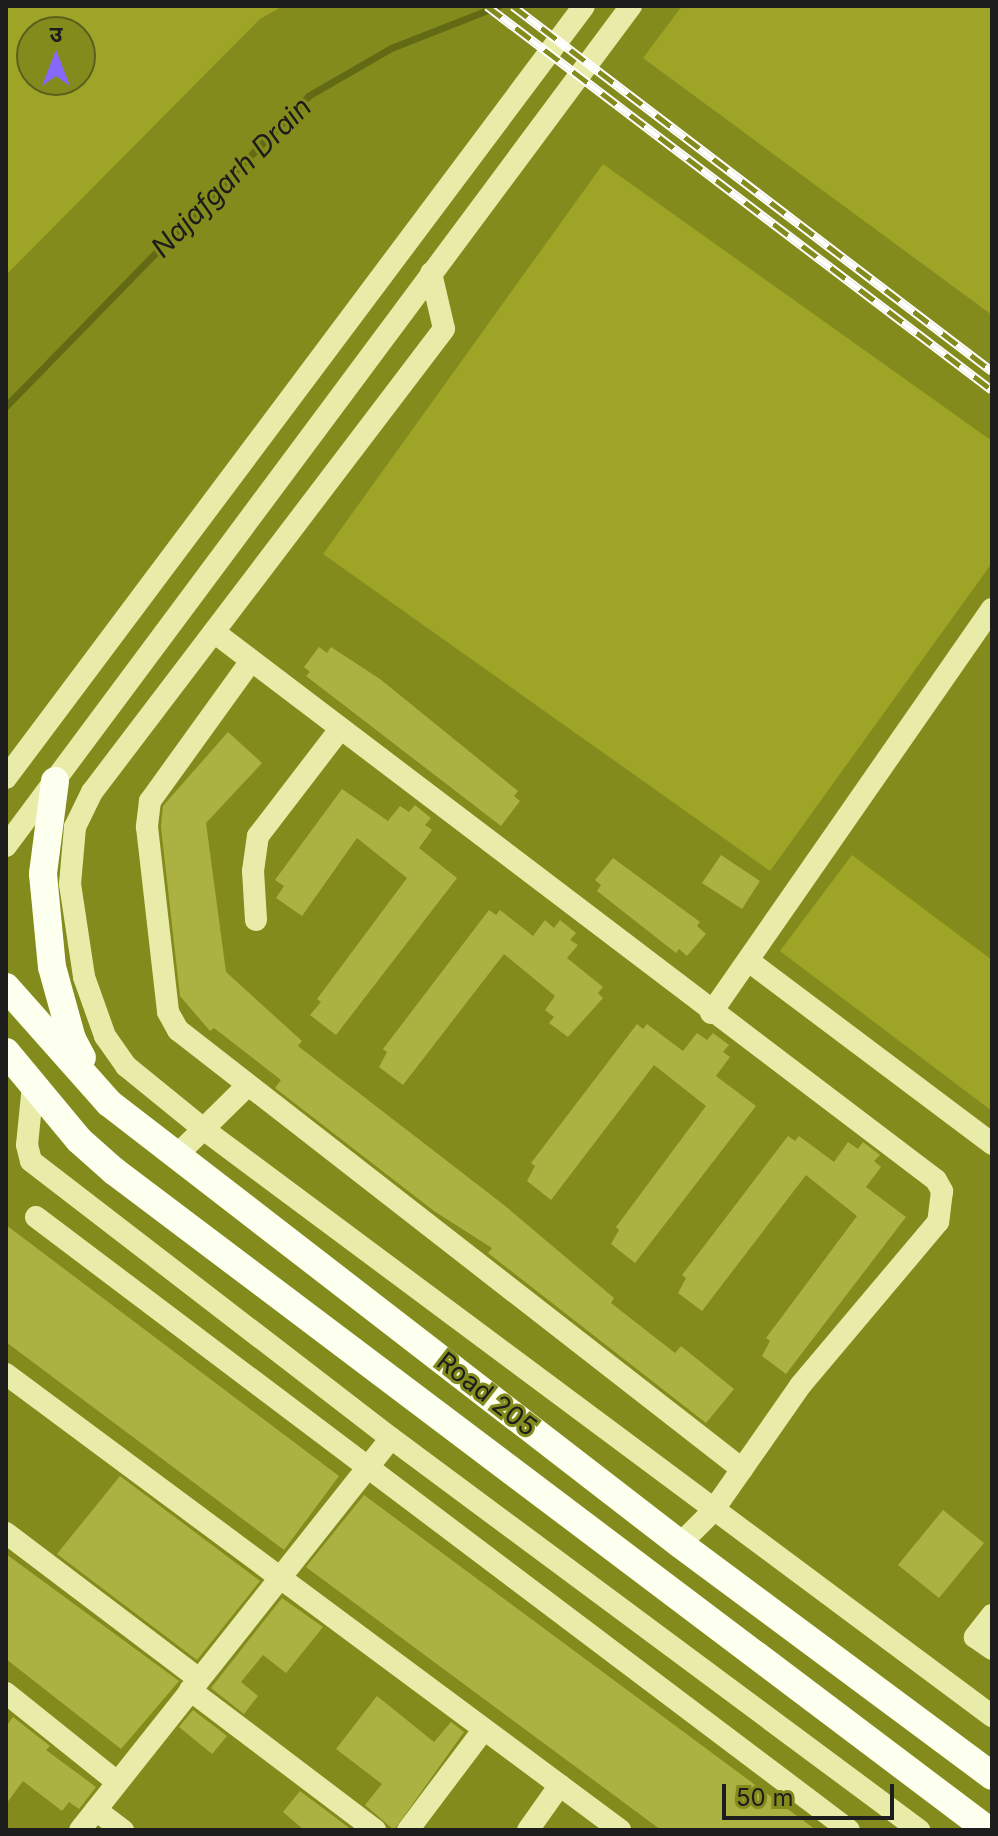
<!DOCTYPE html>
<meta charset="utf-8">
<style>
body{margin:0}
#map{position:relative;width:998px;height:1836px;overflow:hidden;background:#848b1d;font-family:Inter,"Noto Sans Devanagari",sans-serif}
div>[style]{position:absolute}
.green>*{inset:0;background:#9ea426}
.stream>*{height:7px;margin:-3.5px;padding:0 3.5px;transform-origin:3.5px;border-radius:3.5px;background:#636a14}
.building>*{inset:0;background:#abb241}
.minor>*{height:22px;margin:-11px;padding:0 11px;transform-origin:11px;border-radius:11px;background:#e9eca9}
.major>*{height:28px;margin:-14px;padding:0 14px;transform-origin:14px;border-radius:14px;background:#fdffef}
.rail>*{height:9px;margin-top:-4.5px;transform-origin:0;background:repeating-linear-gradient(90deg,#848b1d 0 18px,#fff 0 36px);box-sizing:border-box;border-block:2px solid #fff}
span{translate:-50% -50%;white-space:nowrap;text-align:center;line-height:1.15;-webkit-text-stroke:6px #848b1d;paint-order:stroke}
.street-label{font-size:26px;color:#1d1d1d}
.water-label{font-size:28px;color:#1c1c19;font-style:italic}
.frame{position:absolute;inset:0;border:8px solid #1d1d1d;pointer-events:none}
.north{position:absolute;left:16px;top:16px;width:80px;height:80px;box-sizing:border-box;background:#848b1d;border:2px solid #5b5f1d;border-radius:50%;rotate:0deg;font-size:22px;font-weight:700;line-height:32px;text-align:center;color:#1d1d1d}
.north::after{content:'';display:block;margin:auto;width:28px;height:36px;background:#8768fc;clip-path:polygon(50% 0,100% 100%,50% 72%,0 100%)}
.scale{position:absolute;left:722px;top:1784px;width:172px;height:36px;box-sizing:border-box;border:4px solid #1d1d1d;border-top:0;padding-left:10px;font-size:24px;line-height:28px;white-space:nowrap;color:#1d1d1d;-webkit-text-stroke:6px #848b1d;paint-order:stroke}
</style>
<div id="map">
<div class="green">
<i style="clip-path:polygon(evenodd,6px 6px,283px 6px,260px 19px,6px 275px,6px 6px,32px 32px,80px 32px,80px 80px,32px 80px,32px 32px)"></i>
<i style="clip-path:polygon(682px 6px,992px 6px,992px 315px,643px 58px)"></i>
<i style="clip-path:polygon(603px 164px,992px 441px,992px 563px,770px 871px,323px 554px)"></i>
<i style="clip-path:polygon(852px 855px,992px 960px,992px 1111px,780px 951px)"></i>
</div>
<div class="stream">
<i style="left:6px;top:406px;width:433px;rotate:-45.7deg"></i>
<i style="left:308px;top:96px;width:96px;rotate:-30deg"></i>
<i style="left:391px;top:48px;width:115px;rotate:-21.4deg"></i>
</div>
<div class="building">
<i style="clip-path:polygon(319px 647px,327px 653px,331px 647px,380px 679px,518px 791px,514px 796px,520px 801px,501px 826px,306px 676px,310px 672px,304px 667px)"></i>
<i style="clip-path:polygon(228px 732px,262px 763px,206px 823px,226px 972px,302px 1041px,298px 1046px,504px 1205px,614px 1298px,611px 1303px,675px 1353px,681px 1346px,734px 1389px,706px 1423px,488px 1253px,492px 1248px,434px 1211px,275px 1088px,281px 1080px,214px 1028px,210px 1031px,180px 996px,161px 827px,163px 806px)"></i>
<i style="clip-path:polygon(342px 789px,388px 821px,400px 806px,409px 812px,415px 805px,431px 818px,425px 825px,432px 830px,419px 848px,457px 878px,336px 1035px,310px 1015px,321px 1002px,317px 999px,407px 878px,357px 838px,302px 916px,276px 898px,284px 886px,275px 880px)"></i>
<i style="clip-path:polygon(721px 855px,760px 881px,742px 909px,702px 883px)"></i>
<i style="clip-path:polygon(613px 858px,700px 922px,697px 926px,706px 934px,687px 956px,679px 949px,676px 953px,597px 891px,601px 885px,595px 880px)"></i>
<i style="clip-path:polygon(489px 910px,496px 915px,500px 910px,533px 936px,545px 920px,554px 928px,560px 920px,576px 933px,570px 940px,578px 945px,567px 958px,603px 987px,598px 993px,603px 998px,568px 1037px,549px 1023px,554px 1017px,545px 1010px,555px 996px,504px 954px,403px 1085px,379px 1067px,387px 1052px,383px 1049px)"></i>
<i style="clip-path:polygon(637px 1024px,643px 1029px,647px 1024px,683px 1051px,697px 1033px,707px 1040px,713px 1033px,729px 1045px,723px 1052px,730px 1057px,716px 1076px,756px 1106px,635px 1263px,611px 1244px,619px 1230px,616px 1227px,706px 1106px,654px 1065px,551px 1200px,527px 1181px,535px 1166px,531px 1163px)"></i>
<i style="clip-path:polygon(788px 1136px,795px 1141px,799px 1136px,834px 1162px,848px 1142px,858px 1149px,863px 1142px,880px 1155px,874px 1161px,881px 1167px,866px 1187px,906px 1217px,786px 1374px,762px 1356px,770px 1341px,766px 1338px,857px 1216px,806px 1175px,702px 1311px,678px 1293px,686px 1278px,682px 1275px)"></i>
<i style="clip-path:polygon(6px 1225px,339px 1476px,284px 1550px,6px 1342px)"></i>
<i style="clip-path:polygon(120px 1476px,260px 1581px,197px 1660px,57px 1554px)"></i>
<i style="clip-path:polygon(364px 1495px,816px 1830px,661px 1830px,306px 1567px)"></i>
<i style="clip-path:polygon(943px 1510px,984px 1543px,939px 1598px,898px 1565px)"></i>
<i style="clip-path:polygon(6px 1554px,179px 1681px,121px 1749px,6px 1659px)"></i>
<i style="clip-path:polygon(282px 1598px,323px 1627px,286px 1673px,263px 1655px,241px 1682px,258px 1696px,244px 1714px,211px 1688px)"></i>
<i style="clip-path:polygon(377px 1696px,434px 1742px,451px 1722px,464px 1732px,394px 1830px,365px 1805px,382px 1784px,336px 1749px)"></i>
<i style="clip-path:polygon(193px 1710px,227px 1736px,212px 1754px,179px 1727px)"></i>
<i style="clip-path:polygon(13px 1717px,50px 1746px,46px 1750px,96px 1787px,79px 1809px,69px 1802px,62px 1811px,23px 1781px,6px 1804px,6px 1727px)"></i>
<i style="clip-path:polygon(300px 1791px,352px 1830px,304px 1830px,283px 1812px)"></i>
</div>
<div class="minor">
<i style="left:431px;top:273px;width:57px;rotate:76.9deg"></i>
<i style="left:444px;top:329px;width:582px;rotate:127.24deg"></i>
<i style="left:92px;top:792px;width:39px;rotate:116deg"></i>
<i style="left:75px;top:827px;width:57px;rotate:95deg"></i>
<i style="left:70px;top:884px;width:94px;rotate:81.4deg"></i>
<i style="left:84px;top:977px;width:63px;rotate:70.4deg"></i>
<i style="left:105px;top:1036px;width:37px;rotate:55deg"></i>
<i style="left:126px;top:1066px;width:103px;rotate:39.1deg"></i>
<i style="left:206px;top:1131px;width:980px;rotate:36.66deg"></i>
<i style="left:214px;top:632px;width:906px;rotate:37.2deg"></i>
<i style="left:936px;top:1180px;width:13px;rotate:61deg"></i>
<i style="left:942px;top:1191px;width:31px;rotate:97deg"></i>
<i style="left:938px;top:1222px;width:214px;rotate:130.1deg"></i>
<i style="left:800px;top:1386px;width:154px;rotate:124.9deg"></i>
<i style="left:712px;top:1512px;width:45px;rotate:135deg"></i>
<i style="left:251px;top:661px;width:173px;rotate:125.8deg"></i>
<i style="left:150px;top:801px;width:26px;rotate:97deg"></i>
<i style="left:147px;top:827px;width:186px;rotate:83.5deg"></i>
<i style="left:168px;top:1012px;width:21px;rotate:61deg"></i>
<i style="left:178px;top:1030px;width:715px;rotate:37.9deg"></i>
<i style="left:6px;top:778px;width:964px;rotate:-53.18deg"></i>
<i style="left:6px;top:846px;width:1047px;rotate:-53.35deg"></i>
<i style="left:256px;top:920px;width:49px;rotate:-93.5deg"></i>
<i style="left:253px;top:871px;width:35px;rotate:-82deg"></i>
<i style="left:258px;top:836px;width:135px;rotate:-52.5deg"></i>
<i style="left:750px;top:962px;width:303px;rotate:36.9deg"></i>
<i style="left:711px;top:1013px;width:492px;rotate:-55.2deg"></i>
<i style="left:33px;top:1085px;width:60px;rotate:95.7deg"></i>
<i style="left:27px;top:1145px;width:16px;rotate:76deg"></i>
<i style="left:31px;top:1161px;width:454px;rotate:37.6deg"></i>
<i style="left:391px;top:1438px;width:658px;rotate:36.59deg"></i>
<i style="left:177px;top:1155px;width:97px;rotate:-44.6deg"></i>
<i style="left:36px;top:1217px;width:1018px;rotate:37.02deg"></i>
<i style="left:6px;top:1374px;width:765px;rotate:36.6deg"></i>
<i style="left:6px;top:1533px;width:242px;rotate:37.1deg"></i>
<i style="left:992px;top:1615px;width:28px;rotate:128deg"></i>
<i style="left:975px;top:1637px;width:21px;rotate:35deg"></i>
<i style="left:190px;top:1690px;width:232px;rotate:37.1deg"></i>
<i style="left:6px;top:1693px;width:142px;rotate:38.7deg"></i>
<i style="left:96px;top:1810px;width:34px;rotate:37deg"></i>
<i style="left:80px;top:1830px;width:500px;rotate:-51.57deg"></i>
<i style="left:408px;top:1830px;width:126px;rotate:-53deg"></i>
<i style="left:528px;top:1830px;width:55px;rotate:-54.6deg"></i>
</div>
<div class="major">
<i style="left:55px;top:781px;width:94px;rotate:97.4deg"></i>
<i style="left:43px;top:874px;width:93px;rotate:84.5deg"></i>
<i style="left:52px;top:967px;width:75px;rotate:74.5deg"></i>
<i style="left:72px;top:1039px;width:21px;rotate:62deg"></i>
<i style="left:6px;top:987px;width:155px;rotate:48.4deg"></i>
<i style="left:109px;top:1103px;width:721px;rotate:37.68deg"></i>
<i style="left:680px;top:1544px;width:389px;rotate:36.6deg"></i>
<i style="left:6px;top:1052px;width:114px;rotate:50.3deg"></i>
<i style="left:79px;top:1140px;width:47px;rotate:41.5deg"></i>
<i style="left:114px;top:1171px;width:1095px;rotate:37.02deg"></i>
</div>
<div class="rail">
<i style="left:487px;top:6px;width:634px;rotate:37.25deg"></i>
<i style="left:513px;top:6px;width:602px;rotate:37.31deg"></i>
</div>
<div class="street-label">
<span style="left:487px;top:1394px;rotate:38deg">Road 205</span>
</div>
<div class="water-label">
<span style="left:231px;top:177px;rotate:-45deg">Najafgarh Drain</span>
</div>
<div class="frame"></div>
<div class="north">उ</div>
<div class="scale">50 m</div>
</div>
